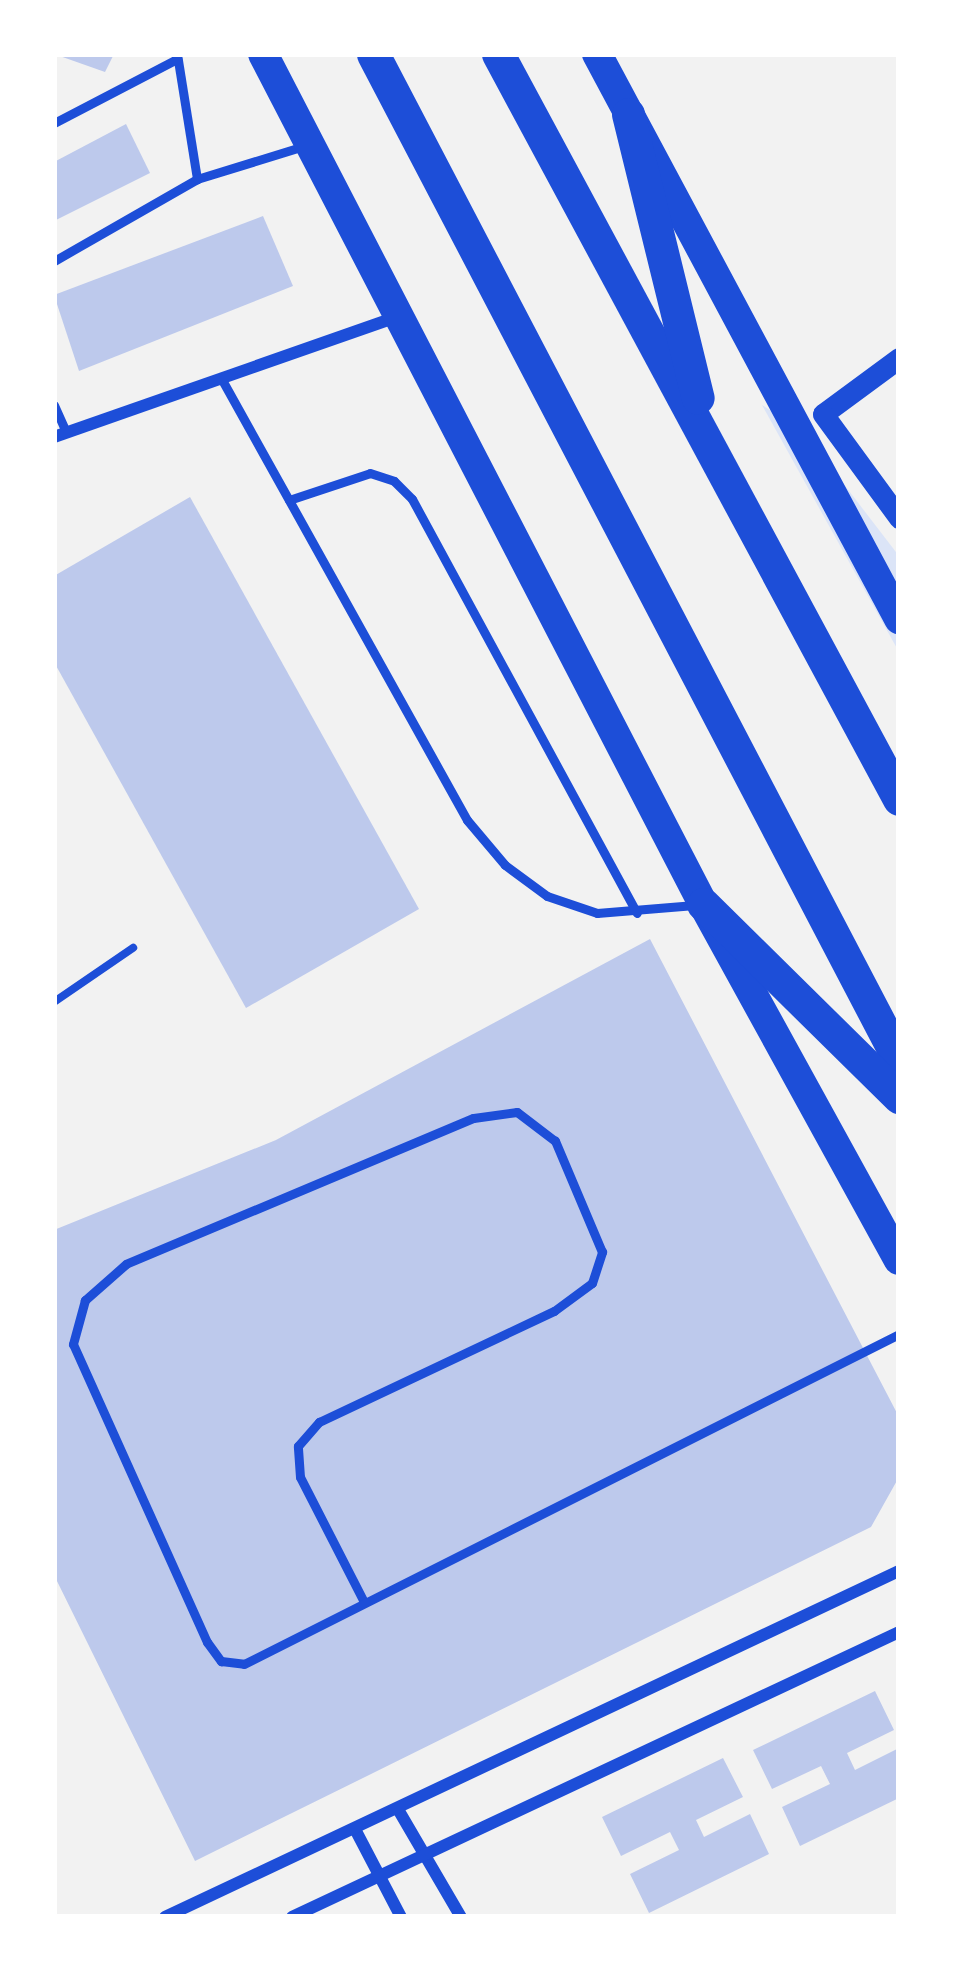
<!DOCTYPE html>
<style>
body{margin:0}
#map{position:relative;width:953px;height:1971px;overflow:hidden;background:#f2f2f2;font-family:"Times New Roman",serif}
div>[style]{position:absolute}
.green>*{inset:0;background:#dbe4f7}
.building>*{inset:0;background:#bdc9ec}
.path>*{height:8px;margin:-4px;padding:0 4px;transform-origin:4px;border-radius:4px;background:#1d4ed8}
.service>*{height:9px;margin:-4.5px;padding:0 4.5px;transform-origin:4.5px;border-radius:4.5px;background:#1d4ed8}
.minor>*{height:12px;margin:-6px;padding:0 6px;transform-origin:6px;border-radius:6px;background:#1d4ed8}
.tertiary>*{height:21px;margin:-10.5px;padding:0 10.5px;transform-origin:10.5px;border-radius:10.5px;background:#1d4ed8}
.primary>*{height:30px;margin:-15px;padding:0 15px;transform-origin:15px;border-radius:15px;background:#1d4ed8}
.trunk>*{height:33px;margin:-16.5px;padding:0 16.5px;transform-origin:16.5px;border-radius:16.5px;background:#1d4ed8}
span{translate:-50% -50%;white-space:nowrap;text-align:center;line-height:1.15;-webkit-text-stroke:9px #fff;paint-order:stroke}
.frame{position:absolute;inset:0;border:57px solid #fff;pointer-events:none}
</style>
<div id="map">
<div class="green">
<i style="clip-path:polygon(762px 405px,803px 431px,899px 556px,899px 652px)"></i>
</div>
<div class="building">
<i style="clip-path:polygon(54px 54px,114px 54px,105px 72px)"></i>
<i style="clip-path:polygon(126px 124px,150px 173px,54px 221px,54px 162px)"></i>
<i style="clip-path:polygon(263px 216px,293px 286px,79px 371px,54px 295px)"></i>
<i style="clip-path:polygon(190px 497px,419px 909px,246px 1008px,54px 662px,54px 576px)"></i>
<i style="clip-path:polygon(650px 939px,899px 1417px,899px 1477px,871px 1527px,195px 1861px,54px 1575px,54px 1230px,276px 1140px)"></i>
<i style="clip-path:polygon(875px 1691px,894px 1730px,847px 1753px,855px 1770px,899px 1748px,899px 1798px,800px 1846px,782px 1807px,830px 1784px,821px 1766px,772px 1789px,753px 1750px)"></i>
<i style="clip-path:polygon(723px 1758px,743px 1797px,696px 1820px,704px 1837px,750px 1814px,769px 1854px,649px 1913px,630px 1874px,679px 1850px,670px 1832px,621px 1856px,602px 1817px)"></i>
</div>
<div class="path">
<i style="left:54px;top:1002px;width:96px;rotate:-34.4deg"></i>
</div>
<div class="service">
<i style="left:177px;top:54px;width:127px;rotate:80.9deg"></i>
<i style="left:54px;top:123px;width:139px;rotate:-27.5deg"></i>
<i style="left:54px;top:261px;width:165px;rotate:-29.8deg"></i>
<i style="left:197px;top:179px;width:112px;rotate:-17.1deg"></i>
<i style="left:221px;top:378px;width:506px;rotate:60.9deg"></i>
<i style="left:467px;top:820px;width:59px;rotate:49.8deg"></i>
<i style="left:505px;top:865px;width:52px;rotate:36.4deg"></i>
<i style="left:547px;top:896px;width:53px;rotate:18.8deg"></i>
<i style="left:597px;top:913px;width:98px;rotate:-4.7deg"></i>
<i style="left:54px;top:405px;width:30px;rotate:66deg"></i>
<i style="left:289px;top:500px;width:85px;rotate:-18.4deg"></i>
<i style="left:370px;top:473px;width:25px;rotate:18deg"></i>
<i style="left:394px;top:481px;width:25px;rotate:45deg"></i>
<i style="left:412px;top:499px;width:471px;rotate:61.5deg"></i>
<i style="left:364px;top:1602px;width:140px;rotate:-117.1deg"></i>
<i style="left:300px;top:1477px;width:31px;rotate:-94deg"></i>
<i style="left:298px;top:1446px;width:32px;rotate:-49deg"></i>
<i style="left:319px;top:1422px;width:260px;rotate:-25.3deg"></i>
<i style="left:554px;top:1311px;width:47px;rotate:-36.4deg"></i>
<i style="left:592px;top:1283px;width:33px;rotate:-72deg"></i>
<i style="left:602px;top:1252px;width:121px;rotate:-112.9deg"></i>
<i style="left:555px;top:1141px;width:48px;rotate:-142.7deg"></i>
<i style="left:517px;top:1112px;width:44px;rotate:172.2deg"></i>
<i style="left:473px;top:1118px;width:376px;rotate:157.2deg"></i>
<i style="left:126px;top:1264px;width:55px;rotate:138.7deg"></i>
<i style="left:85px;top:1300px;width:46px;rotate:105.3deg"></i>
<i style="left:73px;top:1344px;width:327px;rotate:65.8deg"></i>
<i style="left:207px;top:1642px;width:24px;rotate:54deg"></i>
<i style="left:221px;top:1661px;width:23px;rotate:7deg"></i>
<i style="left:244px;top:1664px;width:733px;rotate:-26.74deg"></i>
</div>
<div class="minor">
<i style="left:54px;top:437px;width:363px;rotate:-19.3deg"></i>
<i style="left:399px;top:1811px;width:123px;rotate:59.7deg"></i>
<i style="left:356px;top:1831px;width:97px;rotate:62.4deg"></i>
<i style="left:165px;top:1917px;width:811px;rotate:-25.24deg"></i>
<i style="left:292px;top:1917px;width:671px;rotate:-25.15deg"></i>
</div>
<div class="tertiary">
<i style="left:899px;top:358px;width:94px;rotate:143.6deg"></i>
<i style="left:823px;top:414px;width:129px;rotate:53.8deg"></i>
</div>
<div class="primary">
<i style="left:263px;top:54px;width:957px;rotate:62.63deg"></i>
<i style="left:703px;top:904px;width:406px;rotate:61.2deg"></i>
<i style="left:597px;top:54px;width:641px;rotate:61.87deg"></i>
</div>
<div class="trunk">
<i style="left:373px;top:54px;width:1135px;rotate:62.4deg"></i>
<i style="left:498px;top:54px;width:846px;rotate:61.71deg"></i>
<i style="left:628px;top:114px;width:292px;rotate:76.2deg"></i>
<i style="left:703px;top:904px;width:275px;rotate:44.6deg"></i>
</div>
<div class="frame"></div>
</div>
